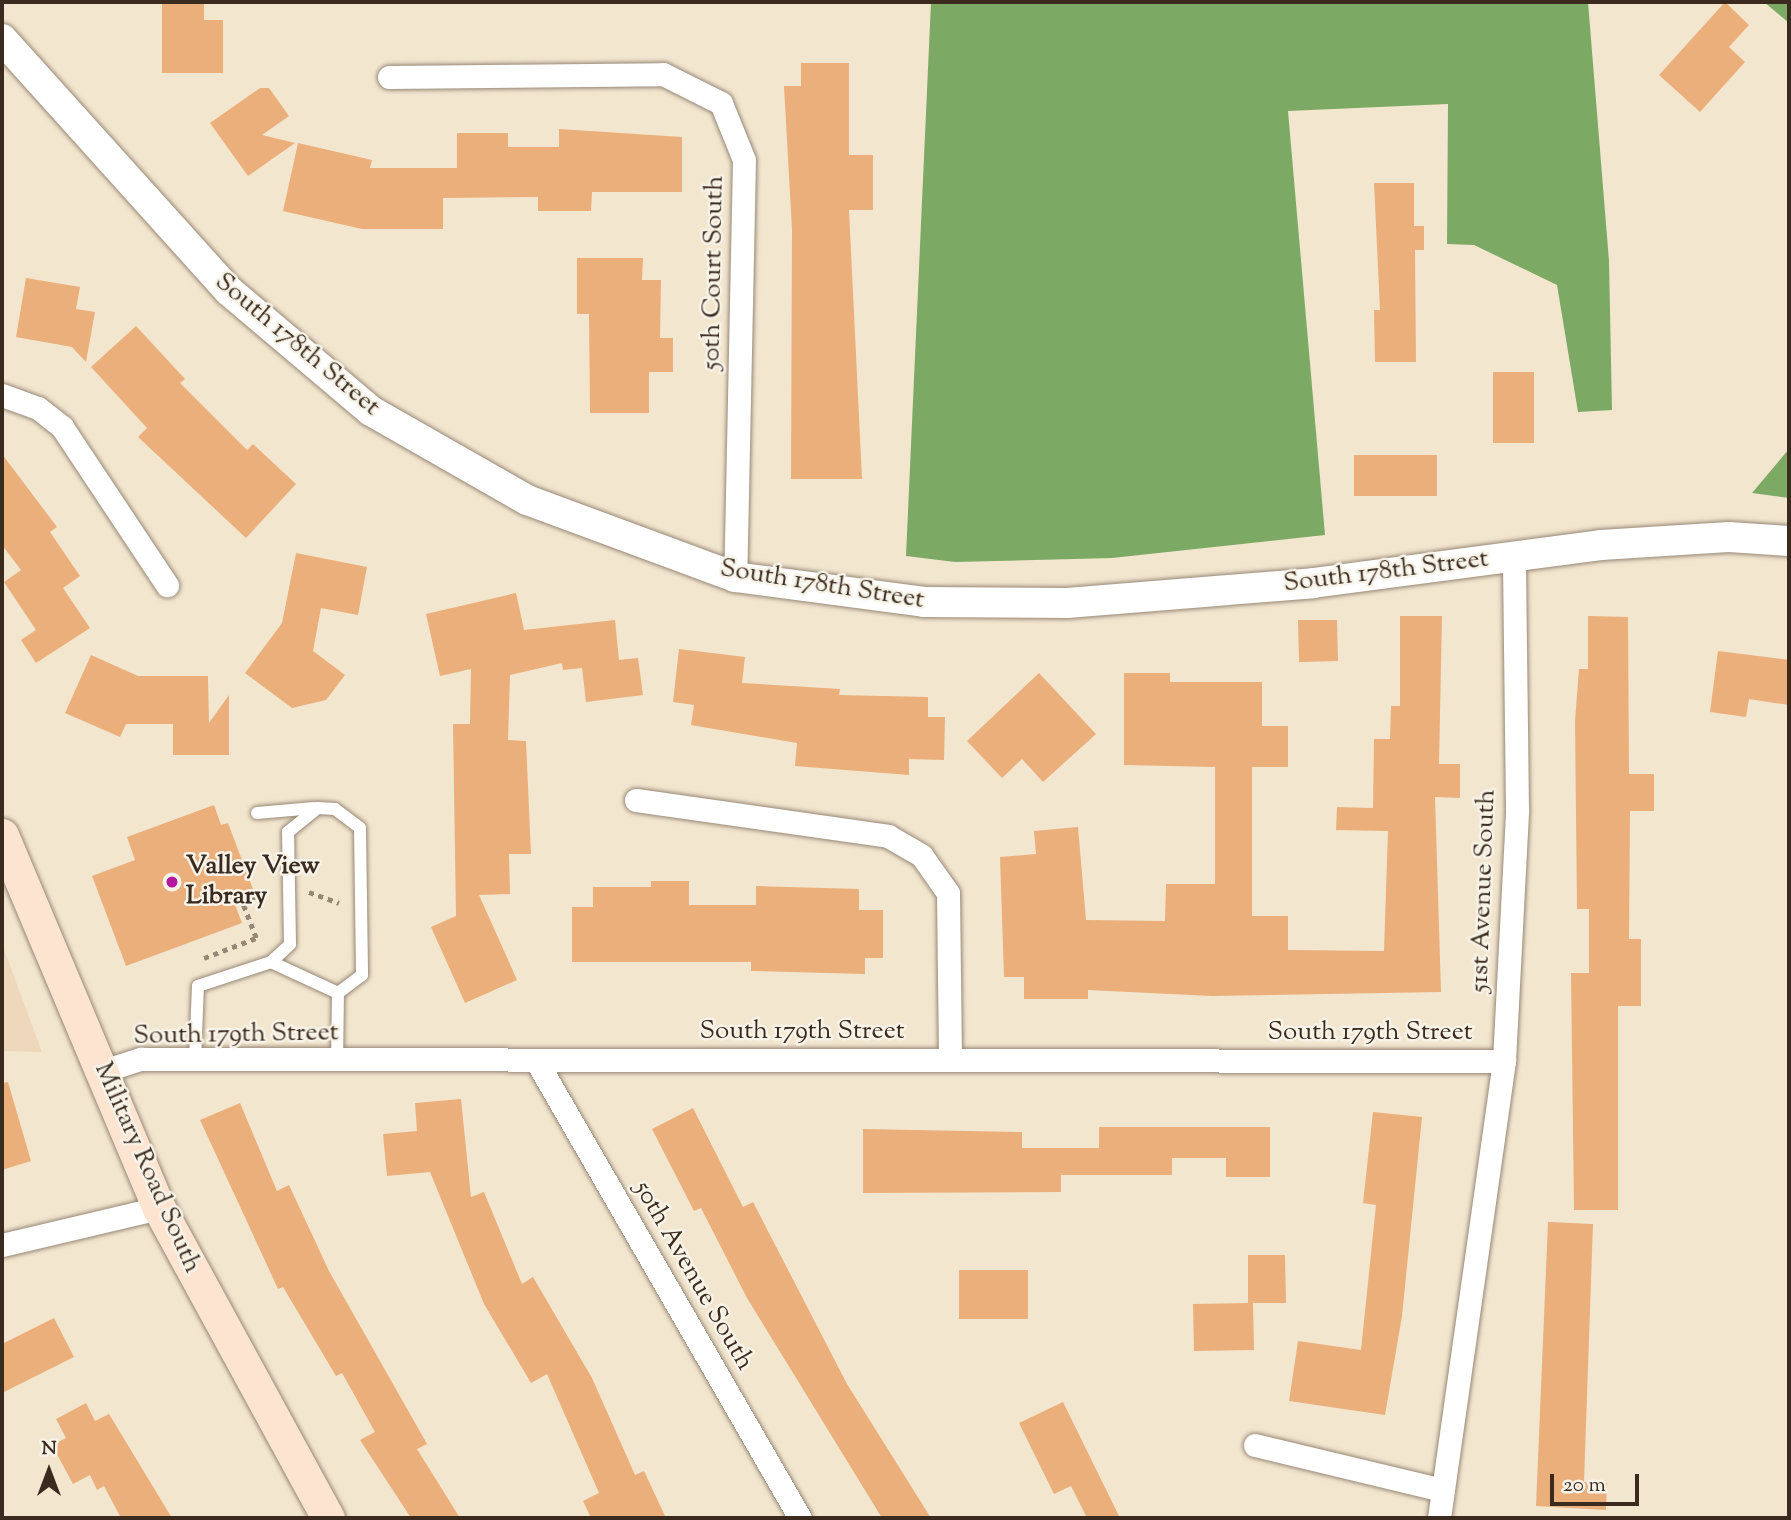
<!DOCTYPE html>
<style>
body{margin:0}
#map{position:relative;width:1791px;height:1520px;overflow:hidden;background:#f3e6cf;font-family:"Sorts Mill Goudy",serif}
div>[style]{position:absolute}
.built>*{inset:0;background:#eed7bb}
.forest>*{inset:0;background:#7caa64}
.building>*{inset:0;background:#eaaf7b}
.path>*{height:4.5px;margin-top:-2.25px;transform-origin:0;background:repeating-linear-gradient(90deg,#978876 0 5px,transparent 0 10px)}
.roads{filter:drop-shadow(0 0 2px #978876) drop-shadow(0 0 2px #978876)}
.service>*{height:12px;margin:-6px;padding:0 6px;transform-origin:6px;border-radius:6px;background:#fff}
.minor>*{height:23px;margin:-11.5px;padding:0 11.5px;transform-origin:11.5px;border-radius:11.5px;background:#fff}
.tertiary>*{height:30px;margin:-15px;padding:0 15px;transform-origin:15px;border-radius:15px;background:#fff}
.secondary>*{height:33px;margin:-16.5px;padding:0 16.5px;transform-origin:16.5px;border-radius:16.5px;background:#fde4d1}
.dots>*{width:19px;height:19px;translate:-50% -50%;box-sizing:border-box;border:4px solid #f7f3e8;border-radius:50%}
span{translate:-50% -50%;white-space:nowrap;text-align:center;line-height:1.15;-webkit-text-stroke:5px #f7f3e8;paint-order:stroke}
.street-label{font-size:26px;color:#3b2a1e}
.poi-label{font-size:26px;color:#3b2a1e;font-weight:700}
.left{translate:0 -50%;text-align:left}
.frame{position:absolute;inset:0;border:4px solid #3b2a1e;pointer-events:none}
.north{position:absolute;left:14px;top:1436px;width:70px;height:70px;-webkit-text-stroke:5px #f7f3e8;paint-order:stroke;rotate:0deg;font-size:19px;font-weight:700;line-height:28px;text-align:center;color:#3b2a1e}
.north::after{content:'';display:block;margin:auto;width:24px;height:32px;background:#3b2a1e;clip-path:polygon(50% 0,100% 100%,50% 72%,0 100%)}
.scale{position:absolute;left:1550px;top:1474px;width:89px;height:32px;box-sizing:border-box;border:4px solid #3b2a1e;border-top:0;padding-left:9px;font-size:21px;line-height:24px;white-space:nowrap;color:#3b2a1e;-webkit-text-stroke:5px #f7f3e8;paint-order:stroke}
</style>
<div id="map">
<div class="built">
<i style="clip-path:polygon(2px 944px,42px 1052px,2px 1051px)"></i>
</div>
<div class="forest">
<i style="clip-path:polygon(931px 2px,1588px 2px,1609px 261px,1612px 410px,1578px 412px,1557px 285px,1474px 245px,1447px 244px,1448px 104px,1288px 111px,1325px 535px,1112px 558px,955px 562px,906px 556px)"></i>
<i style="clip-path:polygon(1764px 2px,1789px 2px,1789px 23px)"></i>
<i style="clip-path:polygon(1789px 449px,1789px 498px,1752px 493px)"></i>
</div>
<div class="building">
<i style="clip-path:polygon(162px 2px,204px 2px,204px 20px,223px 20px,223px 73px,162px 73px)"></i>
<i style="clip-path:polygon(1725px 2px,1749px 25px,1729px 47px,1745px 62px,1700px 112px,1659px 75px)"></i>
<i style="clip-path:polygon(801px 63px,849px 63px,849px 155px,873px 155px,873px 210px,849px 210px,862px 479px,791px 479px,792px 230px,784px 86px,801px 86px)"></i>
<i style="clip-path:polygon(260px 88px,269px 88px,289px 116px,262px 135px,295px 143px,248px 176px,210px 123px)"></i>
<i style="clip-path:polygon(559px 129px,682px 137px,682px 192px,592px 192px,591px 211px,538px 211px,538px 197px,443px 198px,443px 229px,362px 229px,283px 211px,298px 143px,372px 160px,370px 168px,457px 168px,457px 133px,508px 133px,508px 147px,559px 147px)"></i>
<i style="clip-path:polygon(1374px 183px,1414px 183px,1414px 226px,1424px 226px,1424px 250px,1415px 250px,1416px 362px,1375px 362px,1374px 310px,1380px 310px)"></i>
<i style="clip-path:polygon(577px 258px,643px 258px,642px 280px,661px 280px,660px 338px,673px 338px,673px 372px,649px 372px,649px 413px,590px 413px,589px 314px,577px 314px)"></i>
<i style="clip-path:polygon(26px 278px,80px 287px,76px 309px,95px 312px,86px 362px,72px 347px,16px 337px)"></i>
<i style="clip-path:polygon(136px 326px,185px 379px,180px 383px,247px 450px,253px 444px,296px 484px,246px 538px,138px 437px,147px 428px,91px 367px)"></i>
<i style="clip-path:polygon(1493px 372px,1534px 372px,1534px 443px,1493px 443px)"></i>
<i style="clip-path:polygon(2px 454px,57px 527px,50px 532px,80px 576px,63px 588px,90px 628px,36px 663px,21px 640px,36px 630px,4px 582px,21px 570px,2px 545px)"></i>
<i style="clip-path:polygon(1354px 455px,1437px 455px,1437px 496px,1354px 496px)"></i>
<i style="clip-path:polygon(296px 553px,367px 567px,358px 615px,321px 608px,313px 651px,345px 675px,326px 700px,292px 708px,245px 673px,282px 623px)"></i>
<i style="clip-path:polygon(516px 593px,524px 630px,615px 620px,619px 660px,638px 658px,643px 695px,586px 702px,582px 668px,563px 670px,562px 663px,510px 675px,508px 740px,526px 741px,531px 854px,509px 854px,510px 894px,479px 895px,517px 980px,465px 1003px,431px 927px,456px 916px,453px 724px,470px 724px,471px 669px,440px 676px,426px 614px)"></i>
<i style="clip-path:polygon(1400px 616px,1442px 616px,1439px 764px,1460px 764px,1460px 798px,1435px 797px,1441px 992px,1212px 996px,1088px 990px,1088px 999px,1024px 999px,1024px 977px,1004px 977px,1000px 857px,1036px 854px,1034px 831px,1078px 827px,1086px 920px,1165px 921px,1166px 884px,1215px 884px,1215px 767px,1124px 765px,1124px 673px,1170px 673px,1170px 682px,1262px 682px,1262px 726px,1288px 726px,1288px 767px,1252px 767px,1252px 916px,1288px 916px,1288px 950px,1384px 951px,1388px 831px,1336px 830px,1337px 807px,1373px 808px,1374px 739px,1390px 739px,1391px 706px,1400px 706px)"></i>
<i style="clip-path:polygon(1588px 616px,1628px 617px,1629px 774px,1654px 774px,1654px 811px,1630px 811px,1629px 939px,1641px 939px,1641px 1006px,1618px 1006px,1618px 1210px,1574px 1210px,1571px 973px,1589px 973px,1589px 909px,1577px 909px,1575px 721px,1579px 669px,1588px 669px)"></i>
<i style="clip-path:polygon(1298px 620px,1337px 620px,1338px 661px,1299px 662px)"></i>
<i style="clip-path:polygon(679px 649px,745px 657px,742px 683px,840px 689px,839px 695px,928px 697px,928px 717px,945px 717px,944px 760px,909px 759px,909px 775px,795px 766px,797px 743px,691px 725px,694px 705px,673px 702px)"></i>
<i style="clip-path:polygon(1718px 651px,1789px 660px,1789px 705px,1749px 699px,1746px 717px,1710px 712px)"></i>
<i style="clip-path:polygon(91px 655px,138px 676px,208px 676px,209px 723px,229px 695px,229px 755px,173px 755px,173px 724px,126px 724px,120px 737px,65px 713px)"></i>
<i style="clip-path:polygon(1039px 673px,1096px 734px,1043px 782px,1022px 759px,1002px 778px,967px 741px)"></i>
<i style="clip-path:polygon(214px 805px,221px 825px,228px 823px,253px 889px,232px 897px,242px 923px,126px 966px,92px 876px,135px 860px,127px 837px)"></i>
<i style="clip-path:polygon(651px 881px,689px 881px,689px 905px,756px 905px,756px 886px,859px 889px,859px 910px,883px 910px,883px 958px,865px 958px,865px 974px,751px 971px,751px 962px,572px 962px,572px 907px,593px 907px,593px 887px,651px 887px)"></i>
<i style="clip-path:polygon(8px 1082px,31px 1161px,2px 1170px,2px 1083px)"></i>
<i style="clip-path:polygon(461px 1099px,471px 1197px,484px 1192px,522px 1284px,533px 1277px,592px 1378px,635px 1475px,644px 1471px,666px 1518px,591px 1518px,583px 1501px,599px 1493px,547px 1374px,531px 1383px,484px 1304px,430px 1172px,387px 1176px,383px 1134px,417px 1131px,415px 1103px)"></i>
<i style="clip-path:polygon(240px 1103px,277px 1191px,289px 1185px,329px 1271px,427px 1444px,417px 1449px,460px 1518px,411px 1518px,360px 1440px,375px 1432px,342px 1373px,336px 1376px,283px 1287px,278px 1289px,200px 1120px)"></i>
<i style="clip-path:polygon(693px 1108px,743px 1207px,753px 1202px,847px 1384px,931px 1518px,882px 1518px,747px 1298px,701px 1208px,694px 1211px,652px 1129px)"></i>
<i style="clip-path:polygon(1373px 1112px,1422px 1117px,1402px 1316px,1385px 1415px,1289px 1401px,1298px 1341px,1361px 1350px,1376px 1205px,1363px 1203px)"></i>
<i style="clip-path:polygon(1099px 1127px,1270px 1127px,1270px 1177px,1226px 1177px,1226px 1158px,1172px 1158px,1172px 1175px,1061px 1175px,1061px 1192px,863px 1193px,863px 1129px,1022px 1132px,1022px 1148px,1099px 1148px)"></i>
<i style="clip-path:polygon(1548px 1222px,1593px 1224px,1584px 1482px,1607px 1483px,1606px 1510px,1536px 1506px)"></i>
<i style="clip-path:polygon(1248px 1255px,1285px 1255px,1286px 1303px,1253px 1303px,1254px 1350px,1194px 1351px,1193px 1304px,1248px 1303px)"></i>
<i style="clip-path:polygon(959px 1270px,1028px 1270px,1028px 1319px,959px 1319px)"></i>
<i style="clip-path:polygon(54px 1318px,74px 1357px,2px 1393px,2px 1344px)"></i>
<i style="clip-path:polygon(1063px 1402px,1120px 1518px,1087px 1518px,1071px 1486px,1054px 1494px,1019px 1423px)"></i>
<i style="clip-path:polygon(86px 1403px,95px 1421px,109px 1414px,172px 1518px,121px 1518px,104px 1486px,97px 1490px,90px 1475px,73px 1484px,52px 1445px,66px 1438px,56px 1419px)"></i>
</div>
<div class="path">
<i style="left:309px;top:892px;width:32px;rotate:20deg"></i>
<i style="left:239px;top:895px;width:8px;rotate:67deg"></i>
<i style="left:204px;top:958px;width:56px;rotate:-21deg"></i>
<i style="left:256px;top:938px;width:39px;rotate:-111deg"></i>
<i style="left:242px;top:902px;width:28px;rotate:-23deg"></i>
</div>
<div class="roads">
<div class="service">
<i style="left:257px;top:813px;width:57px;rotate:-5deg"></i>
<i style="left:271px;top:962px;width:74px;rotate:24.8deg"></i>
<i style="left:338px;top:993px;width:68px;rotate:90.8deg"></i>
<i style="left:195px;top:1060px;width:74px;rotate:-87.7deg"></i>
<i style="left:198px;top:986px;width:77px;rotate:-18.2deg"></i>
<i style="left:271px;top:962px;width:26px;rotate:-43deg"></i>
<i style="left:290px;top:944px;width:112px;rotate:-91deg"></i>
<i style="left:288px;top:832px;width:38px;rotate:-39deg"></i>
<i style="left:318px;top:808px;width:17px;rotate:3deg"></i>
<i style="left:335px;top:809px;width:31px;rotate:37deg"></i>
<i style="left:360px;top:828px;width:147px;rotate:89.2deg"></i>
<i style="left:362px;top:975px;width:30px;rotate:143deg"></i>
</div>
<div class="minor">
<i style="left:389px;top:77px;width:274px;rotate:-0.6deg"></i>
<i style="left:663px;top:74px;width:65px;rotate:26.6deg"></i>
<i style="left:721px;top:103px;width:61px;rotate:68deg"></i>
<i style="left:744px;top:160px;width:417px;rotate:91.2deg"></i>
<i style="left:2px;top:395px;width:38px;rotate:20deg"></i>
<i style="left:38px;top:408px;width:31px;rotate:38deg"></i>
<i style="left:62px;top:427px;width:190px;rotate:56.4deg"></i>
<i style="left:636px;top:800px;width:255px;rotate:8.1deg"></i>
<i style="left:888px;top:836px;width:39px;rotate:30deg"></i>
<i style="left:922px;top:856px;width:45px;rotate:54.9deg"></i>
<i style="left:948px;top:893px;width:166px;rotate:89.3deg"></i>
<i style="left:537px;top:1062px;width:526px;rotate:60.03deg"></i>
<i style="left:103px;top:1071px;width:40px;rotate:-18deg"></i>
<i style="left:141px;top:1059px;width:1363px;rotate:0.08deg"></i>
<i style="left:2px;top:1245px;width:161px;rotate:-13.3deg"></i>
<i style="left:1255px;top:1445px;width:193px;rotate:13.5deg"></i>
<i style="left:1439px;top:1518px;width:462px;rotate:-81.9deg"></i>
<i style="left:1504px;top:1061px;width:252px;rotate:-87deg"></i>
<i style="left:1517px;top:809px;width:254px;rotate:-90.7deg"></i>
</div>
<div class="tertiary">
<i style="left:2px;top:39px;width:339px;rotate:48deg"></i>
<i style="left:229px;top:291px;width:186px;rotate:40.2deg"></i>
<i style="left:371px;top:411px;width:180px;rotate:29.7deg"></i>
<i style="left:527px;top:500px;width:222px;rotate:20.3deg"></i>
<i style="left:735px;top:577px;width:191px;rotate:7.5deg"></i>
<i style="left:924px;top:602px;width:143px;rotate:0.4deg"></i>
<i style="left:1067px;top:603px;width:247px;rotate:-4.6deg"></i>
<i style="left:1313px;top:583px;width:290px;rotate:-7.5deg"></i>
<i style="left:1601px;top:545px;width:128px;rotate:-3.6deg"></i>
<i style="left:1729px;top:537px;width:60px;rotate:3.8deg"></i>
</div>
<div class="secondary">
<i style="left:2px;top:835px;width:405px;rotate:67.2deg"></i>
<i style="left:159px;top:1208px;width:353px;rotate:61.4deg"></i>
</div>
</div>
<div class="dots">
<i style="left:172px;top:882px;background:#b5179e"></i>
</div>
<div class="street-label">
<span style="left:714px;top:273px;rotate:-89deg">50th Court South</span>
<span style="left:297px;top:345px;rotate:40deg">South 178th Street</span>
<span style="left:1386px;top:572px;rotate:-7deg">South 178th Street</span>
<span style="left:822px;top:585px;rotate:9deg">South 178th Street</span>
<span style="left:1484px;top:891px;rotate:-88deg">51st Avenue South</span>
<span style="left:802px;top:1032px">South 179th Street</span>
<span style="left:1370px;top:1033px">South 179th Street</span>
<span style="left:236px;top:1035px;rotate:-1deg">South 179th Street</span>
<span style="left:147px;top:1168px;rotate:66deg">Military Road South</span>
<span style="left:693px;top:1276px;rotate:60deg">50th Avenue South</span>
</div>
<div class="poi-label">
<span class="left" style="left:186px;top:882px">Valley View<br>Library</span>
</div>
<div class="frame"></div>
<div class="north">N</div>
<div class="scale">20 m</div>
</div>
